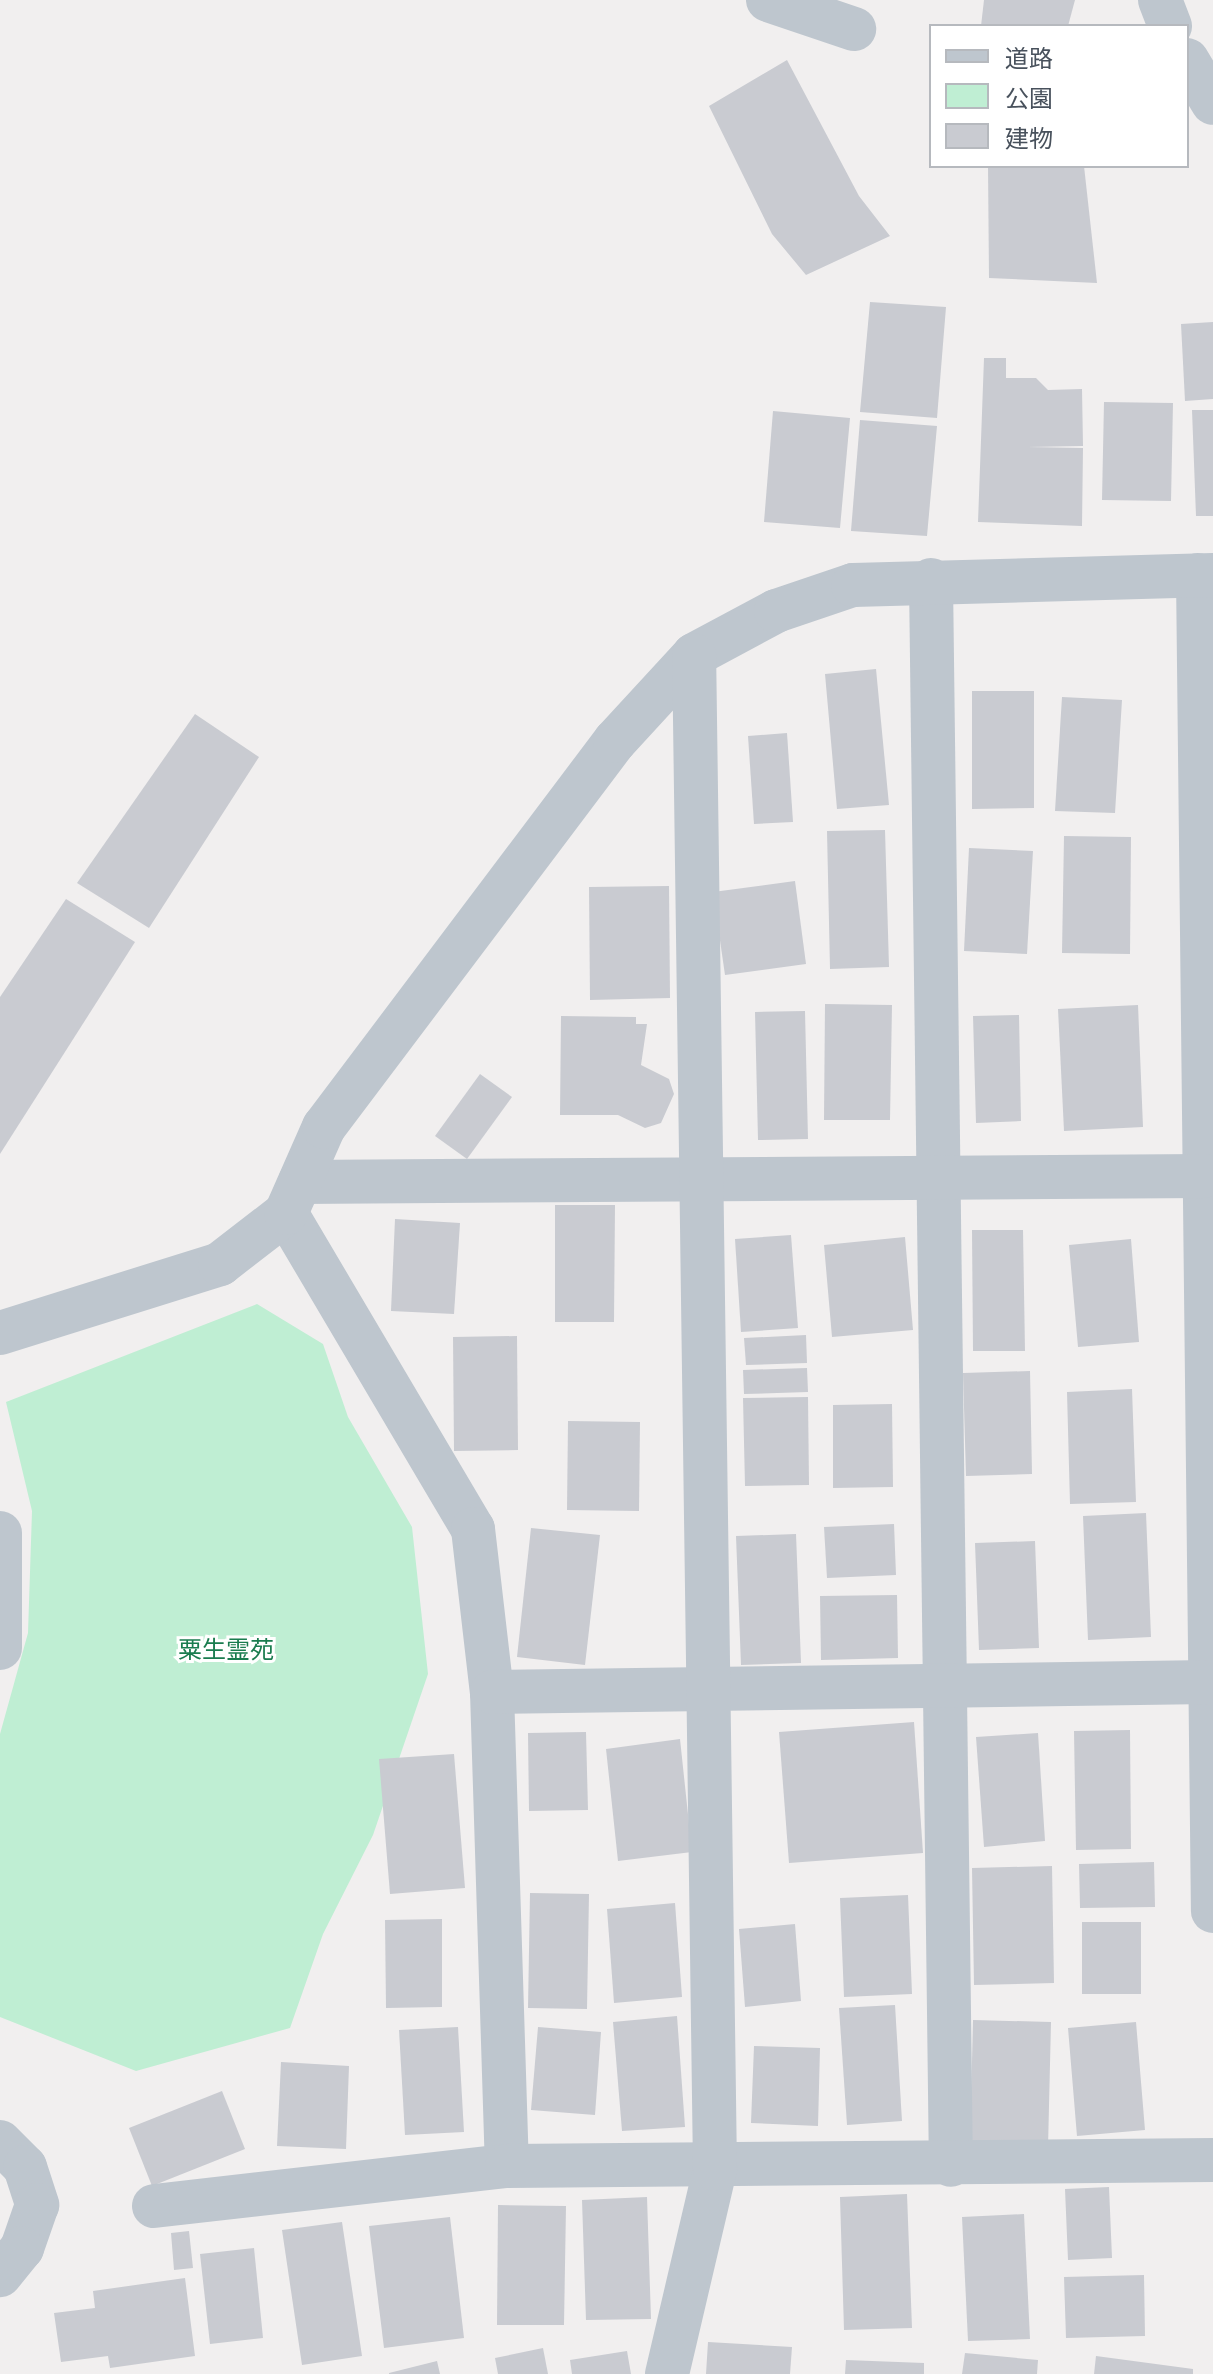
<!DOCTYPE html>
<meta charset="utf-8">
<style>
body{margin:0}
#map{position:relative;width:1213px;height:2374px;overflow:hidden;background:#f1efef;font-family:"Roboto Condensed","Noto Sans JP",sans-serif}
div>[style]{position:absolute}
.green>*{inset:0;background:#bfeed3}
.building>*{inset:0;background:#c9cbd1}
.minor>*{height:44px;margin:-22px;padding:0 22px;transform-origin:22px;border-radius:22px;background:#bec6ce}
span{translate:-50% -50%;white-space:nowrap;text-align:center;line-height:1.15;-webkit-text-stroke:6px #fff;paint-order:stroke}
.park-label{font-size:24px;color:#1a7c4f}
.legend{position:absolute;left:929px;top:24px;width:260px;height:144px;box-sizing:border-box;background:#fff;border:2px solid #b6b9be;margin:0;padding:10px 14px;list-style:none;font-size:24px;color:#48515c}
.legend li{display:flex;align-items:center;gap:16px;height:40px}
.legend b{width:40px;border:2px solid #b6b9be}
</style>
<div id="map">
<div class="green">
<i style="clip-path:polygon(257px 1304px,323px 1344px,348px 1417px,412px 1527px,428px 1674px,373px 1835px,323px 1934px,290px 2028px,136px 2071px,0 2017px,0 1734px,28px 1633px,32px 1511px,6px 1402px)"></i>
</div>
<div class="building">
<i style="clip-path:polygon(984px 0,1075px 0,1068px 26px,981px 26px)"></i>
<i style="clip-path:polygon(787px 60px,859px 196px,890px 236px,806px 275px,772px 234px,709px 106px)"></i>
<i style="clip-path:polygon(988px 166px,1084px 166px,1097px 283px,989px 278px)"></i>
<i style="clip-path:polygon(870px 302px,946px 307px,937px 418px,860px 412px)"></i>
<i style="clip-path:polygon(1213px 322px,1213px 399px,1185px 401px,1181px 324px)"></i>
<i style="clip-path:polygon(984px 358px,1006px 358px,1006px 378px,1036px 378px,1048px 390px,1082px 389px,1083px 446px,1028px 447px,1083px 448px,1082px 526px,978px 522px)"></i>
<i style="clip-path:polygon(1104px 402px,1173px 403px,1171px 501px,1102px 500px)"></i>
<i style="clip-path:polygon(1192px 410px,1213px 410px,1213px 516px,1196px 516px)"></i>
<i style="clip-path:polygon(773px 411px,850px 418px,840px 528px,764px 522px)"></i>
<i style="clip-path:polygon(860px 420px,937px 426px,927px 536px,851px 531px)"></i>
<i style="clip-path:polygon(876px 669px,889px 805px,837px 809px,825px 674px)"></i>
<i style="clip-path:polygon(972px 691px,1034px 691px,1034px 808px,972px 809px)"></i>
<i style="clip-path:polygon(1062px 697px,1122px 700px,1115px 813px,1055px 811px)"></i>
<i style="clip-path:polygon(195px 714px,259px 757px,149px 928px,77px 883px)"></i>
<i style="clip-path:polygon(787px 733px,793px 822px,754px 824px,748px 736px)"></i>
<i style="clip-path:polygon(885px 830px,889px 967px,830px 969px,827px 831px)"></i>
<i style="clip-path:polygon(1064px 836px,1131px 837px,1130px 954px,1062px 953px)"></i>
<i style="clip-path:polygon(969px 848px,1033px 851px,1027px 954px,964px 951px)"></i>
<i style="clip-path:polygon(795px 881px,806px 964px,725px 975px,713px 892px)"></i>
<i style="clip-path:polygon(669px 886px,670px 998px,590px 1000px,589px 887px)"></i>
<i style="clip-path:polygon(66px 899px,135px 942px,0 1154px,0 997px)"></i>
<i style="clip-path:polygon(825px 1004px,892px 1005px,890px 1120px,824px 1120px)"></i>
<i style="clip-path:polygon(1138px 1005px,1143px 1127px,1064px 1131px,1058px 1009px)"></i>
<i style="clip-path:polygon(805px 1011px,808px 1139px,758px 1140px,755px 1012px)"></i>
<i style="clip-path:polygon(1019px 1015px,1021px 1121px,976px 1123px,973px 1016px)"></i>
<i style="clip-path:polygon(561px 1016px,636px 1017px,636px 1024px,647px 1024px,641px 1065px,669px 1079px,674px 1094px,661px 1123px,645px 1128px,618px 1115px,560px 1115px)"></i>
<i style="clip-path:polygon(480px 1074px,512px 1097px,467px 1159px,435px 1136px)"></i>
<i style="clip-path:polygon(555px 1205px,615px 1205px,614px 1322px,555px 1322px)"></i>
<i style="clip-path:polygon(395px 1219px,460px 1223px,454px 1314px,391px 1311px)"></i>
<i style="clip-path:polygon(972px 1230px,1023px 1230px,1025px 1351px,973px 1351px)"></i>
<i style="clip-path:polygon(791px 1235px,798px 1328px,741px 1332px,735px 1239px)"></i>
<i style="clip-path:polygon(905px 1237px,913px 1330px,832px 1337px,824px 1245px)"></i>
<i style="clip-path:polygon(1131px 1239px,1139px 1342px,1078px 1347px,1069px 1245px)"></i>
<i style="clip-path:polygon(806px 1335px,807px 1363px,746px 1365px,744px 1338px)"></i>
<i style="clip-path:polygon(517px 1336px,518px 1450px,454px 1451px,453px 1337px)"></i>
<i style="clip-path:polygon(807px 1368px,808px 1392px,744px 1394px,743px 1370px)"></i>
<i style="clip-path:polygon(1030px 1371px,1032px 1474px,966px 1476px,963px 1373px)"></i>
<i style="clip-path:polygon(1132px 1389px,1136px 1502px,1070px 1504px,1067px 1392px)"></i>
<i style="clip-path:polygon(808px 1397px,809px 1485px,745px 1486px,743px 1398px)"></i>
<i style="clip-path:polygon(892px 1404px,893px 1487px,833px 1488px,833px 1405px)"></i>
<i style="clip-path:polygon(568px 1421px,640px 1422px,639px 1511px,567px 1510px)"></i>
<i style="clip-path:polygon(1146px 1513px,1151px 1637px,1088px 1640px,1083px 1516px)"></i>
<i style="clip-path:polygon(894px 1524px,896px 1575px,827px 1578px,824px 1527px)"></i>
<i style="clip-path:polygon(531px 1528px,600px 1535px,585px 1665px,517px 1657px)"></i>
<i style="clip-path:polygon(796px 1534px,801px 1663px,741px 1665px,736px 1536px)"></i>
<i style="clip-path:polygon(1035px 1541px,1039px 1648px,979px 1650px,975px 1543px)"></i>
<i style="clip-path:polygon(897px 1595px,898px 1658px,821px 1660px,820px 1596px)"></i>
<i style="clip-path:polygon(914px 1722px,923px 1853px,789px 1863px,779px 1732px)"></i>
<i style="clip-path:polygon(1130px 1730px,1131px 1849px,1076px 1850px,1074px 1731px)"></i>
<i style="clip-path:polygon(586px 1732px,588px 1810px,529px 1811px,528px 1733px)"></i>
<i style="clip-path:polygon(1038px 1733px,1045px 1841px,984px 1847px,976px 1737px)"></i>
<i style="clip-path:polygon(680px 1739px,692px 1852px,618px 1861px,606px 1749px)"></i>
<i style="clip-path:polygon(454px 1754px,465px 1888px,390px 1894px,379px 1759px)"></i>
<i style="clip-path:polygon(1154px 1862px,1155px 1907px,1080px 1908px,1079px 1864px)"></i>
<i style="clip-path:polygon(1052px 1866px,1054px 1983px,974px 1985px,972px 1868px)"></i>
<i style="clip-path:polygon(530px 1893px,589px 1894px,587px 2009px,528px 2008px)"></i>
<i style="clip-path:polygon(908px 1895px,912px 1994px,844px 1997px,840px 1898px)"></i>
<i style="clip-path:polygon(675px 1903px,682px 1997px,614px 2003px,607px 1909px)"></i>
<i style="clip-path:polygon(442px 1919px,442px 2007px,386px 2008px,385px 1920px)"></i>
<i style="clip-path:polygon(1082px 1922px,1141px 1922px,1141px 1994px,1082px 1994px)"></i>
<i style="clip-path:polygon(795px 1924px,801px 2001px,745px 2007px,739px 1929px)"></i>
<i style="clip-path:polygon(895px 2005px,902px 2121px,847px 2125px,839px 2008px)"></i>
<i style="clip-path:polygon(677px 2016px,685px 2127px,622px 2131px,613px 2022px)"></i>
<i style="clip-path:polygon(973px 2020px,1051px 2022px,1048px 2148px,970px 2146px)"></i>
<i style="clip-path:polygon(1136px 2022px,1145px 2130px,1077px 2136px,1068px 2028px)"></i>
<i style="clip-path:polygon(458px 2027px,464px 2132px,405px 2135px,399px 2030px)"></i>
<i style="clip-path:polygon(538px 2027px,601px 2032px,595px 2115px,531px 2110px)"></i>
<i style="clip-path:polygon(754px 2046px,820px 2048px,818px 2126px,751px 2123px)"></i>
<i style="clip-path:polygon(281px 2062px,349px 2066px,346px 2149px,277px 2146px)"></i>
<i style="clip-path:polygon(222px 2091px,245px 2149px,152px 2186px,129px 2128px)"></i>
<i style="clip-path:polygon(1109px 2187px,1112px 2258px,1068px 2260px,1065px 2189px)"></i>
<i style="clip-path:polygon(907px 2194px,912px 2328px,844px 2330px,840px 2197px)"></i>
<i style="clip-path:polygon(647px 2197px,651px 2319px,586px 2320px,582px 2200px)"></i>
<i style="clip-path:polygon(498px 2205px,566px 2206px,564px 2325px,497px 2325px)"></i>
<i style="clip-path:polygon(1024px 2214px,1030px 2339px,968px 2341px,962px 2217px)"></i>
<i style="clip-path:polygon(450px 2217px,464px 2338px,384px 2348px,369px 2226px)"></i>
<i style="clip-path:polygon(342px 2222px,362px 2356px,302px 2365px,282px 2230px)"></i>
<i style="clip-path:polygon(189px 2231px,193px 2268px,174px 2270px,171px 2233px)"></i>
<i style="clip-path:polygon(254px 2248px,263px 2338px,210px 2344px,200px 2254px)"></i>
<i style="clip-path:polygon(1144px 2275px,1145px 2336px,1066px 2338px,1064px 2277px)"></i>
<i style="clip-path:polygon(185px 2278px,195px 2356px,110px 2368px,108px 2356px,61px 2362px,54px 2313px,95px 2308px,93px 2291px)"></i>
<i style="clip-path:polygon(708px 2342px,792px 2347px,790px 2374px,706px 2374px)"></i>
<i style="clip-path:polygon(543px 2348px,548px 2374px,498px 2374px,495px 2358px)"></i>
<i style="clip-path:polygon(627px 2351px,631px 2374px,572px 2374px,570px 2360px)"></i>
<i style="clip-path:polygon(965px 2353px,1038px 2360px,1037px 2374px,962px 2374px)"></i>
<i style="clip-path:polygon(1096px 2356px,1193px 2369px,1193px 2374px,1094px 2374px)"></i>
<i style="clip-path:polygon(846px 2360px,924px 2363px,924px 2374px,845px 2374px)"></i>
<i style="clip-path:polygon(437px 2361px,440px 2374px,389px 2374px,389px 2373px)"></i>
</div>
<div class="minor">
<i style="left:768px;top:0;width:91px;rotate:18.6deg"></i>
<i style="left:1160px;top:0;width:28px;rotate:69deg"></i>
<i style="left:1187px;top:60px;width:50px;rotate:58.8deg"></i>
<i style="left:1198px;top:575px;width:1336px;rotate:89.36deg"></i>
<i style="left:931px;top:580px;width:1585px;rotate:89.28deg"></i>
<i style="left:300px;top:1182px;width:904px;rotate:-0.38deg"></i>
<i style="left:286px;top:1213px;width:367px;rotate:59.4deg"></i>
<i style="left:473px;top:1529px;width:164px;rotate:83.4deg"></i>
<i style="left:492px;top:1692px;width:474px;rotate:88.2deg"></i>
<i style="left:0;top:1333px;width:231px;rotate:-17.4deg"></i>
<i style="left:220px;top:1264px;width:83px;rotate:-37.7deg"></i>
<i style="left:286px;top:1213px;width:94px;rotate:-66.2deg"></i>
<i style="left:324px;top:1127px;width:483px;rotate:-53deg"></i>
<i style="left:615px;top:741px;width:117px;rotate:-47.4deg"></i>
<i style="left:694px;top:655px;width:93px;rotate:-28.2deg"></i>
<i style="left:776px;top:611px;width:81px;rotate:-18.7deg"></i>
<i style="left:853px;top:585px;width:360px;rotate:-1.6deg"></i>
<i style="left:0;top:1533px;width:115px;rotate:90deg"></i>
<i style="left:492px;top:1692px;width:718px;rotate:-0.8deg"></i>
<i style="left:0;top:2142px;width:35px;rotate:45deg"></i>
<i style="left:25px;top:2167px;width:40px;rotate:72deg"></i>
<i style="left:37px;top:2205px;width:46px;rotate:109.2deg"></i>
<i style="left:22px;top:2248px;width:35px;rotate:129deg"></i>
<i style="left:154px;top:2206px;width:355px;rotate:-6.5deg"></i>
<i style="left:507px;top:2166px;width:706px;rotate:-0.49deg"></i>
<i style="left:667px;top:2374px;width:211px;rotate:-76.8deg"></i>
<i style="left:715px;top:2169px;width:1514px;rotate:-90.79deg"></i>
</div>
<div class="park-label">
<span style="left:226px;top:1651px">粟生霊苑</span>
</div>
<ul class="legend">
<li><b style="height:10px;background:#bec6ce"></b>道路</li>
<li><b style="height:22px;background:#bfeed3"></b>公園</li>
<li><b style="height:22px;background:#c9cbd1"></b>建物</li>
</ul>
</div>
